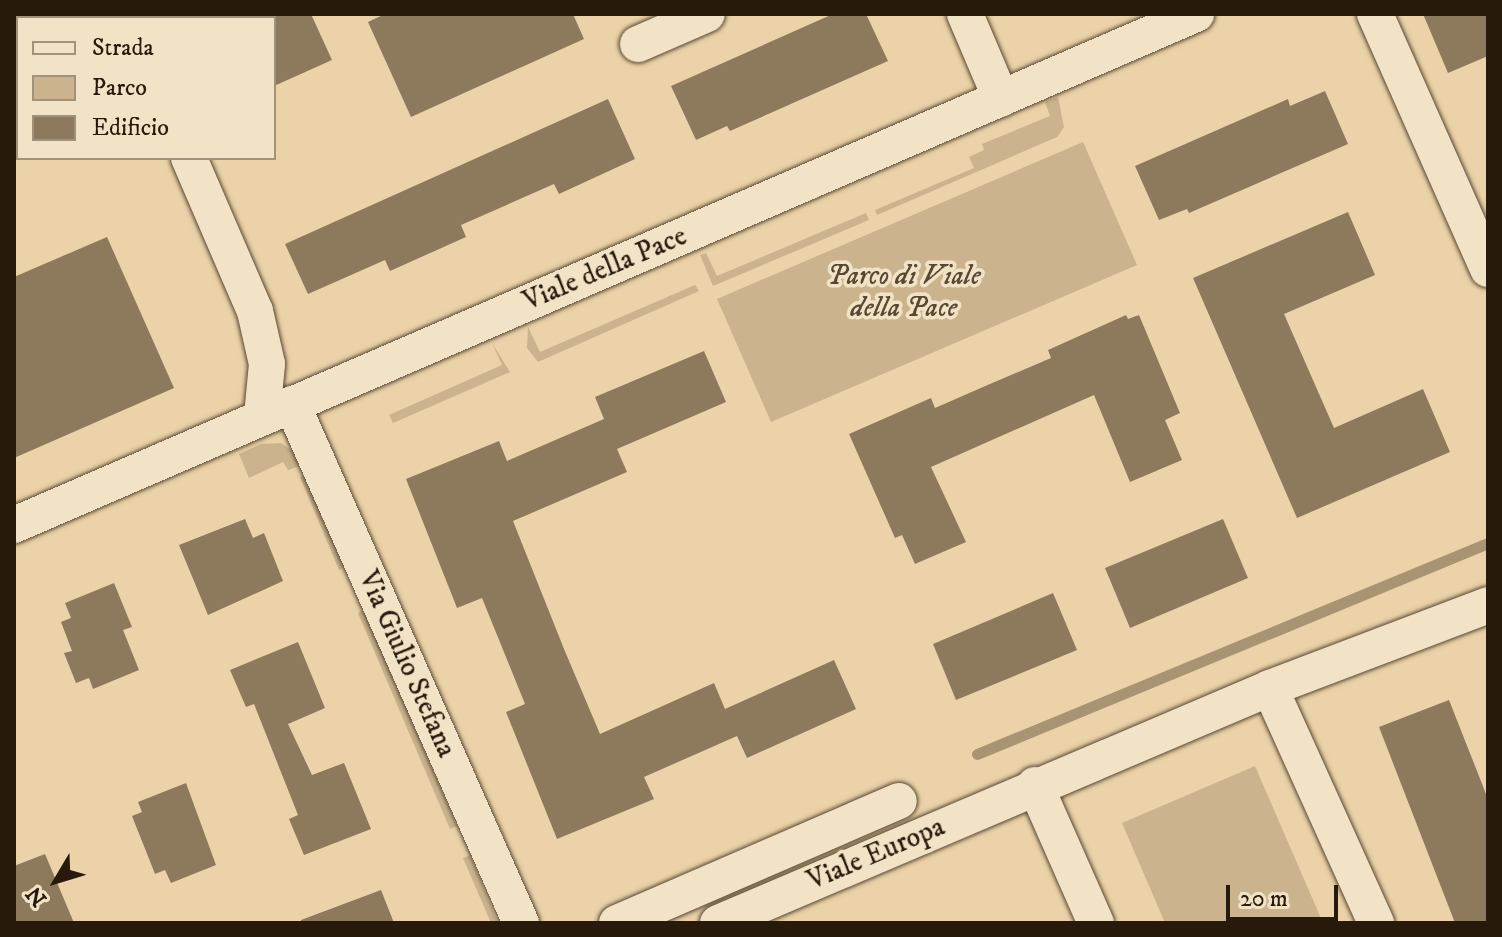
<!DOCTYPE html>
<style>
body{margin:0}
#map{position:relative;width:1502px;height:937px;overflow:hidden;background:#ebd2a8;font-family:"IM FELL DW Pica",serif}
div>[style]{position:absolute}
.green>*{inset:0;background:#cab38d}
.stream>*{height:11px;margin:-5.5px;padding:0 5.5px;transform-origin:5.5px;border-radius:5.5px;background:#a89373}
.building>*{inset:0;background:#8d7a5d}
.roads{filter:drop-shadow(0 0 2px #584833) drop-shadow(0 0 2px #584833)}
.street>*{height:36px;margin:-18px;padding:0 18px;transform-origin:18px;border-radius:18px;background:#f2e2c6}
span{translate:-50% -50%;white-space:nowrap;text-align:center;line-height:1.15;-webkit-text-stroke:7px #f2e2c6;paint-order:stroke}
.street-label{font-size:28px;color:#271a0c}
.park-label{font-size:28px;color:#584833;font-style:italic}
.frame{position:absolute;inset:0;border:16px solid #271a0c;pointer-events:none}
.legend{position:absolute;left:16px;top:16px;width:260px;height:144px;box-sizing:border-box;background:#f2e2c6;border:2px solid #a1927c;margin:0;padding:10px 14px;list-style:none;font-size:24px;color:#271a0c}
.legend li{display:flex;align-items:center;gap:16px;height:40px}
.legend b{width:40px;border:2px solid #a1927c}
.north{position:absolute;left:16px;top:841px;width:80px;height:80px;-webkit-text-stroke:6px #f2e2c6;paint-order:stroke;rotate:232deg;font-size:22px;font-weight:700;line-height:32px;text-align:center;color:#271a0c}
.north::after{content:'';display:block;margin:auto;width:28px;height:36px;background:#271a0c;clip-path:polygon(50% 0,100% 100%,50% 72%,0 100%)}
.scale{position:absolute;left:1226px;top:885px;width:112px;height:36px;box-sizing:border-box;border:4px solid #271a0c;border-top:0;padding-left:10px;font-size:24px;line-height:28px;white-space:nowrap;color:#271a0c;-webkit-text-stroke:6px #f2e2c6;paint-order:stroke}
</style>
<div id="map">
<div class="green">
<i style="clip-path:polygon(1058px 97px,1064px 127px,1057px 137px,877px 215px,875px 210px,974px 168px,969px 157px,984px 150px,982px 144px,1050px 116px,1045px 102px)"></i>
<i style="clip-path:polygon(1083px 142px,1137px 265px,771px 422px,717px 299px)"></i>
<i style="clip-path:polygon(866px 213px,869px 220px,713px 286px,700px 255px,706px 253px,717px 276px)"></i>
<i style="clip-path:polygon(695px 285px,699px 291px,538px 362px,527px 348px,528px 327px,540px 352px)"></i>
<i style="clip-path:polygon(492px 343px,510px 372px,393px 423px,389px 415px,502px 365px)"></i>
<i style="clip-path:polygon(281px 443px,296px 453px,302px 465px,288px 470px,283px 462px,249px 478px,239px 454px,261px 444px)"></i>
<i style="clip-path:polygon(307px 474px,345px 567px,339px 570px,300px 477px)"></i>
<i style="clip-path:polygon(364px 610px,457px 826px,450px 829px,358px 613px)"></i>
<i style="clip-path:polygon(1255px 766px,1323px 923px,1165px 923px,1122px 823px)"></i>
<i style="clip-path:polygon(470px 855px,498px 923px,491px 923px,463px 858px)"></i>
</div>
<div class="stream">
<i style="left:977px;top:754px;width:553px;rotate:-22.44deg"></i>
</div>
<div class="building">
<i style="clip-path:polygon(274px 14px,311px 14px,332px 60px,274px 86px)"></i>
<i style="clip-path:polygon(385px 14px,573px 14px,584px 39px,411px 117px,368px 22px)"></i>
<i style="clip-path:polygon(833px 14px,866px 14px,888px 61px,730px 131px,727px 126px,696px 140px,671px 86px)"></i>
<i style="clip-path:polygon(1423px 14px,1488px 14px,1488px 56px,1448px 73px)"></i>
<i style="clip-path:polygon(1325px 91px,1348px 144px,1189px 213px,1187px 209px,1159px 220px,1135px 166px,1288px 99px,1290px 106px)"></i>
<i style="clip-path:polygon(608px 99px,635px 159px,559px 194px,554px 184px,461px 225px,466px 237px,390px 271px,385px 260px,308px 294px,285px 244px)"></i>
<i style="clip-path:polygon(1348px 212px,1375px 275px,1284px 314px,1334px 428px,1423px 389px,1450px 452px,1297px 518px,1193px 278px)"></i>
<i style="clip-path:polygon(107px 237px,174px 388px,14px 458px,14px 277px)"></i>
<i style="clip-path:polygon(1126px 315px,1128px 319px,1139px 315px,1180px 413px,1165px 420px,1182px 460px,1130px 482px,1094px 395px,931px 467px,966px 542px,915px 564px,902px 535px,895px 538px,849px 434px,931px 398px,935px 408px,983px 387px,1051px 358px,1048px 350px)"></i>
<i style="clip-path:polygon(704px 351px,726px 402px,617px 449px,627px 472px,513px 521px,564px 649px,600px 734px,714px 683px,725px 709px,834px 660px,856px 709px,747px 758px,737px 736px,644px 777px,654px 799px,557px 839px,506px 712px,525px 704px,482px 598px,457px 608px,406px 479px,499px 441px,507px 461px,604px 419px,595px 397px)"></i>
<i style="clip-path:polygon(245px 519px,253px 538px,264px 533px,283px 581px,208px 615px,179px 545px)"></i>
<i style="clip-path:polygon(1223px 519px,1248px 578px,1130px 628px,1105px 568px)"></i>
<i style="clip-path:polygon(114px 583px,132px 627px,123px 630px,139px 670px,93px 689px,89px 678px,76px 683px,64px 653px,72px 651px,61px 622px,71px 618px,65px 603px)"></i>
<i style="clip-path:polygon(1053px 593px,1077px 650px,956px 700px,933px 644px)"></i>
<i style="clip-path:polygon(298px 642px,325px 708px,288px 724px,312px 775px,344px 763px,371px 829px,304px 855px,289px 819px,298px 815px,254px 704px,246px 707px,230px 670px)"></i>
<i style="clip-path:polygon(1449px 700px,1488px 799px,1488px 923px,1455px 923px,1379px 727px)"></i>
<i style="clip-path:polygon(186px 783px,216px 865px,171px 883px,165px 870px,155px 874px,132px 816px,142px 812px,138px 802px)"></i>
<i style="clip-path:polygon(45px 854px,74px 923px,14px 923px,14px 866px)"></i>
<i style="clip-path:polygon(381px 890px,394px 923px,301px 923px,301px 920px)"></i>
</div>
<div class="roads">
<div class="street">
<i style="left:126px;top:14px;width:4px;rotate:63deg"></i>
<i style="left:965px;top:14px;width:92px;rotate:67deg"></i>
<i style="left:1375px;top:14px;width:279px;rotate:66.1deg"></i>
<i style="left:638px;top:44px;width:75px;rotate:-23.5deg"></i>
<i style="left:189px;top:158px;width:167px;rotate:66.7deg"></i>
<i style="left:255px;top:311px;width:54px;rotate:77.2deg"></i>
<i style="left:267px;top:364px;width:52px;rotate:95.5deg"></i>
<i style="left:292px;top:404px;width:567px;rotate:66.19deg"></i>
<i style="left:14px;top:525px;width:1288px;rotate:-23.38deg"></i>
<i style="left:1270px;top:688px;width:258px;rotate:65.7deg"></i>
<i style="left:1035px;top:785px;width:151px;rotate:66.2deg"></i>
<i style="left:617px;top:923px;width:307px;rotate:-23.4deg"></i>
<i style="left:718px;top:923px;width:600px;rotate:-23.06deg"></i>
<i style="left:1270px;top:688px;width:233px;rotate:-20.8deg"></i>
</div>
</div>
<div class="street-label">
<span style="left:605px;top:269px;rotate:-23deg">Viale della Pace</span>
<span style="left:407px;top:664px;rotate:66deg">Via Giulio Stefana</span>
<span style="left:876px;top:854px;rotate:-23deg">Viale Europa</span>
</div>
<div class="park-label">
<span style="left:904px;top:292px">Parco di Viale<br>della Pace</span>
</div>
<div class="frame"></div>
<ul class="legend">
<li><b style="height:10px;background:#f2e2c6"></b>Strada</li>
<li><b style="height:22px;background:#cab38d"></b>Parco</li>
<li><b style="height:22px;background:#8d7a5d"></b>Edificio</li>
</ul>
<div class="north">N</div>
<div class="scale">20 m</div>
</div>
